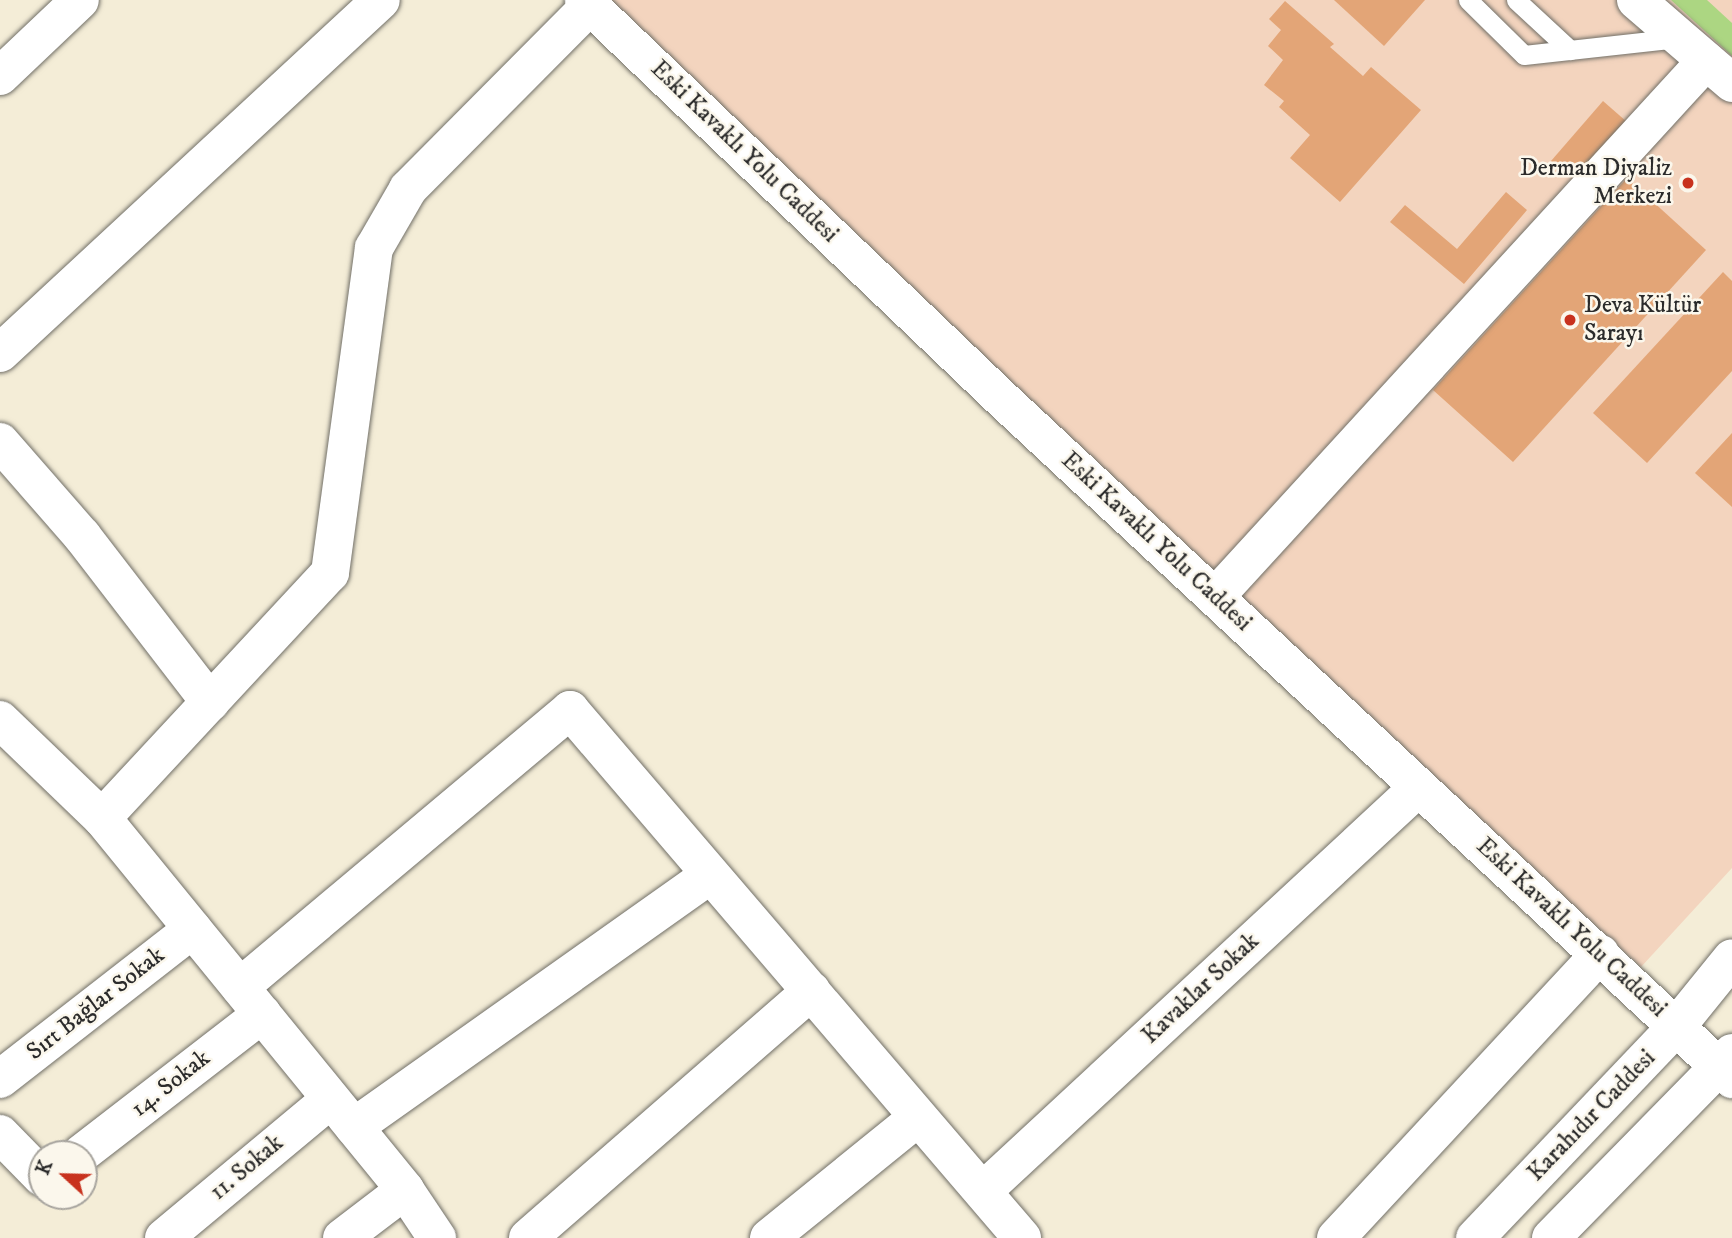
<!DOCTYPE html>
<meta charset="utf-8">
<style>
body{margin:0}
#map{position:relative;width:1732px;height:1238px;overflow:hidden;background:#f4edd7;font-family:"IM FELL DW Pica",serif}
div>[style]{position:absolute}
.built>*{inset:0;background:#f3d4be}
.green>*{inset:0;background:#acd682}
.building>*{inset:0;background:#e3a577}
.roads{filter:drop-shadow(0 0 2px #716f67) drop-shadow(0 0 2px #716f67)}
.service>*{height:19px;margin:-9.5px;padding:0 9.5px;transform-origin:9.5px;border-radius:9.5px;background:#fff}
.minor>*{height:38px;margin:-19px;padding:0 19px;transform-origin:19px;border-radius:19px;background:#fff}
.tertiary>*{height:38px;margin:-19px;padding:0 19px;transform-origin:19px;border-radius:19px;background:#fff}
.trunk>*{height:38px;margin:-19px;padding:0 19px;transform-origin:19px;border-radius:19px;background:#fff}
.dots>*{width:19px;height:19px;translate:-50% -50%;box-sizing:border-box;border:4px solid #fbf7ec;border-radius:50%}
span{translate:-50% -50%;white-space:nowrap;text-align:center;line-height:1.15;-webkit-text-stroke:5px #fbf7ec;paint-order:stroke}
.street-label{font-size:24px;color:#2b2b2b}
.poi-label{font-size:24px;color:#2b2b2b}
.right{translate:-100% -50%;text-align:right}
.left{translate:0 -50%;text-align:left}
.north{position:absolute;left:28px;top:1140px;width:70px;height:70px;box-sizing:border-box;background:#fbf7ec;border:2px solid #a8a59f;border-radius:50%;rotate:292deg;font-size:19px;font-weight:700;line-height:28px;text-align:center;color:#2b2b2b}
.north::after{content:'';display:block;margin:auto;width:24px;height:32px;background:#c8321e;clip-path:polygon(50% 0,100% 100%,50% 72%,0 100%)}
</style>
<div id="map">
<div class="built">
<i style="clip-path:polygon(585px 0,1732px 0,1732px 868px,1641px 967px,686px 97px)"></i>
</div>
<div class="green">
<i style="clip-path:polygon(1671px 0,1707px 0,1732px 23px,1732px 56px)"></i>
</div>
<div class="building">
<i style="clip-path:polygon(1334px 0,1425px 0,1384px 46px)"></i>
<i style="clip-path:polygon(1285px 1px,1334px 44px,1330px 47px,1363px 76px,1371px 67px,1421px 110px,1340px 202px,1290px 158px,1310px 135px,1279px 107px,1284px 101px,1264px 85px,1283px 60px,1268px 46px,1281px 30px,1269px 19px)"></i>
<i style="clip-path:polygon(1603px 101px,1627px 122px,1575px 181px,1551px 161px)"></i>
<i style="clip-path:polygon(1627px 178px,1706px 250px,1513px 462px,1433px 390px)"></i>
<i style="clip-path:polygon(1506px 192px,1527px 210px,1464px 284px,1390px 222px,1405px 205px,1457px 249px)"></i>
<i style="clip-path:polygon(1723px 272px,1732px 281px,1732px 371px,1647px 463px,1593px 413px)"></i>
<i style="clip-path:polygon(1732px 433px,1732px 507px,1695px 473px)"></i>
</div>
<div class="roads">
<div class="service">
<i style="left:1468px;top:0;width:78px;rotate:44.5deg"></i>
<i style="left:1524px;top:55px;width:155px;rotate:-6.3deg"></i>
<i style="left:1516px;top:0;width:74px;rotate:42.8deg"></i>
</div>
<div class="minor">
<i style="left:0;top:76px;width:110px;rotate:-43.5deg"></i>
<i style="left:0;top:353px;width:519px;rotate:-42.82deg"></i>
<i style="left:0;top:442px;width:125px;rotate:48.9deg"></i>
<i style="left:82px;top:536px;width:210px;rotate:52.4deg"></i>
<i style="left:1215px;top:597px;width:727px;rotate:-47.51deg"></i>
<i style="left:0;top:720px;width:141px;rotate:43.9deg"></i>
<i style="left:102px;top:818px;width:480px;rotate:50.8deg"></i>
<i style="left:405px;top:1190px;width:58px;rotate:56.3deg"></i>
<i style="left:102px;top:818px;width:335px;rotate:-47.1deg"></i>
<i style="left:330px;top:573px;width:328px;rotate:-82.3deg"></i>
<i style="left:374px;top:248px;width:68px;rotate:-60deg"></i>
<i style="left:408px;top:189px;width:258px;rotate:-45.2deg"></i>
<i style="left:240px;top:987px;width:431px;rotate:-40deg"></i>
<i style="left:570px;top:710px;width:695px;rotate:49.43deg"></i>
<i style="left:0;top:1079px;width:244px;rotate:-37.9deg"></i>
<i style="left:354px;top:1127px;width:436px;rotate:-35.3deg"></i>
<i style="left:0;top:1134px;width:60px;rotate:45.7deg"></i>
<i style="left:81px;top:1154px;width:229px;rotate:-37.7deg"></i>
<i style="left:983px;top:1191px;width:594px;rotate:-42.82deg"></i>
<i style="left:164px;top:1238px;width:217px;rotate:-39.8deg"></i>
<i style="left:342px;top:1238px;width:79px;rotate:-37.3deg"></i>
<i style="left:528px;top:1238px;width:376px;rotate:-41.1deg"></i>
<i style="left:769px;top:1238px;width:191px;rotate:-39deg"></i>
<i style="left:1336px;top:1238px;width:388px;rotate:-47.1deg"></i>
</div>
<div class="tertiary">
<i style="left:584px;top:0;width:578px;rotate:43.67deg"></i>
<i style="left:1002px;top:399px;width:998px;rotate:42.97deg"></i>
<i style="left:1475px;top:1238px;width:293px;rotate:-46.4deg"></i>
<i style="left:1677px;top:1026px;width:87px;rotate:-51deg"></i>
<i style="left:1551px;top:1238px;width:259px;rotate:-45.6deg"></i>
</div>
<div class="trunk">
<i style="left:1636px;top:0;width:127px;rotate:40.8deg"></i>
</div>
</div>
<div class="dots">
<i style="left:1688px;top:183px;background:#c8321e"></i>
<i style="left:1570px;top:320px;background:#c8321e"></i>
</div>
<div class="street-label">
<span style="left:744px;top:152px;rotate:44deg">Eski Kavaklı Yolu Caddesi</span>
<span style="left:1156px;top:542px;rotate:43deg">Eski Kavaklı Yolu Caddesi</span>
<span style="left:1571px;top:928px;rotate:43deg">Eski Kavaklı Yolu Caddesi</span>
<span style="left:1201px;top:989px;rotate:-43deg">Kavaklar Sokak</span>
<span style="left:96px;top:1004px;rotate:-38deg">Sırt Bağlar Sokak</span>
<span style="left:171px;top:1084px;rotate:-38deg">14. Sokak</span>
<span style="left:1592px;top:1116px;rotate:-46deg">Karahıdır Caddesi</span>
<span style="left:247px;top:1168px;rotate:-40deg">11. Sokak</span>
</div>
<div class="poi-label">
<span class="right" style="left:1672px;top:183px">Derman Diyaliz<br>Merkezi</span>
<span class="left" style="left:1584px;top:320px">Deva Kültür<br>Sarayı</span>
</div>
<div class="north">K</div>
</div>
